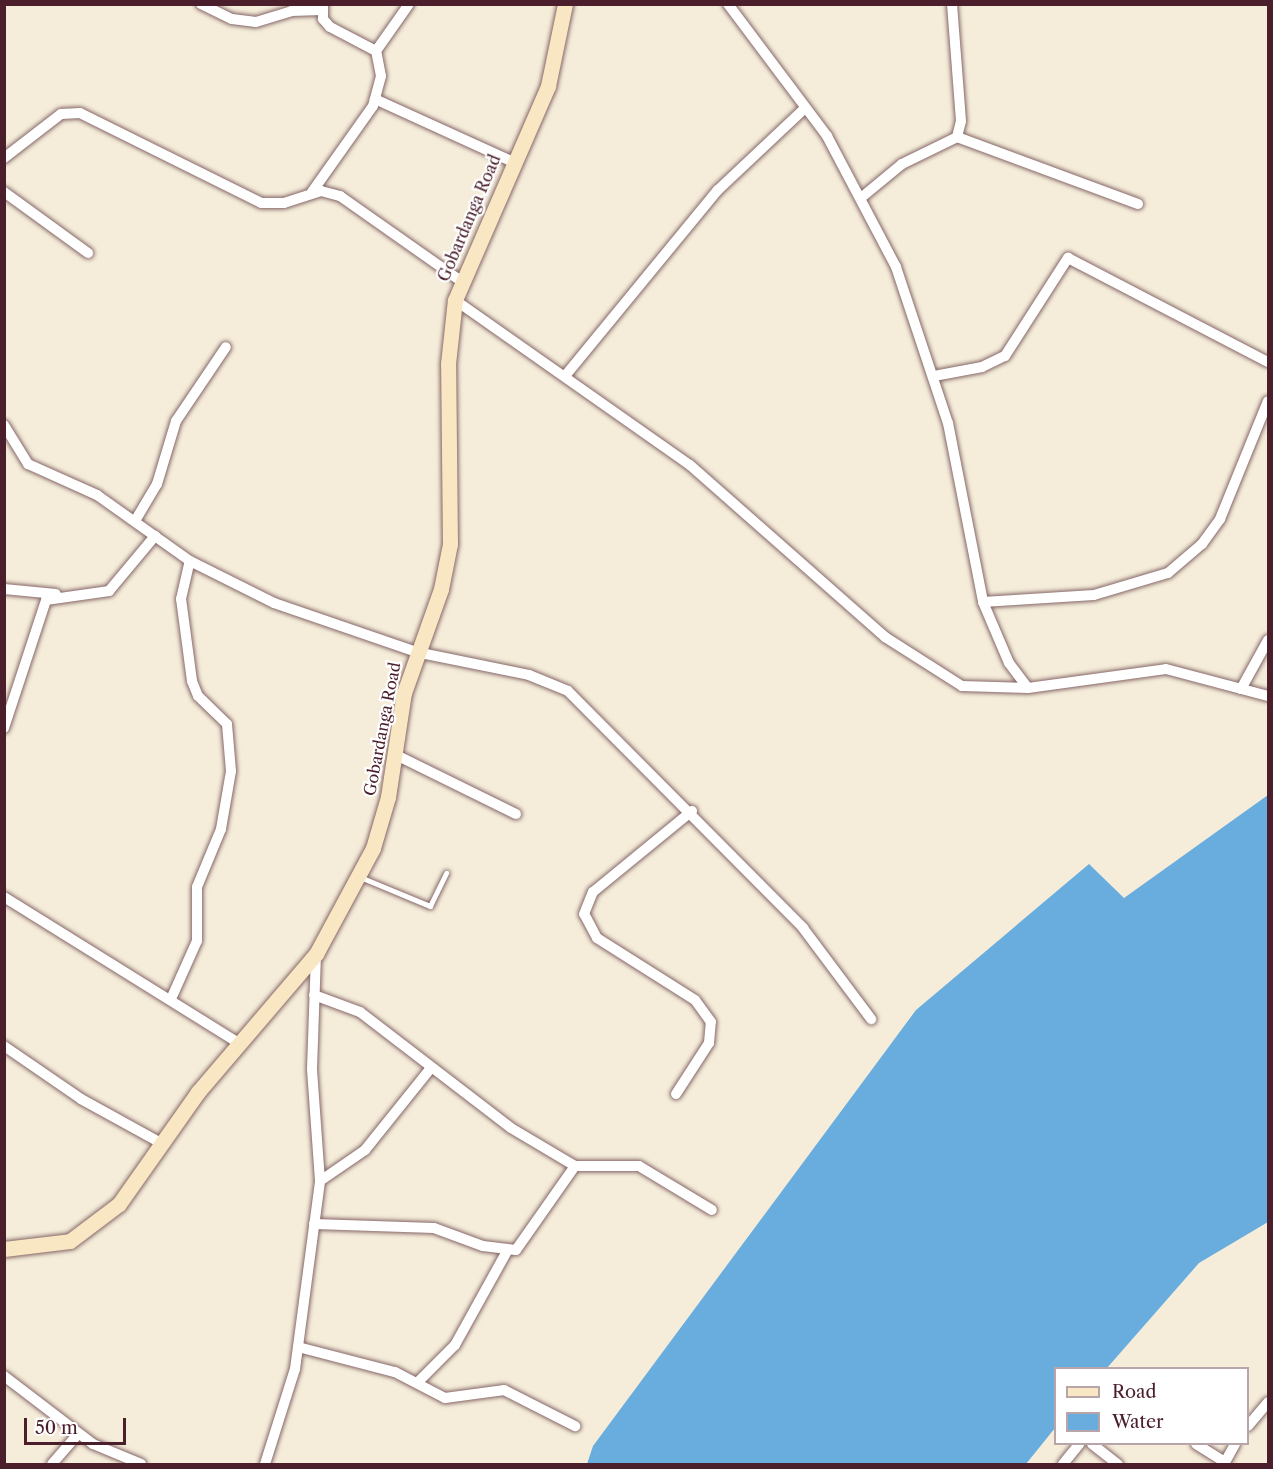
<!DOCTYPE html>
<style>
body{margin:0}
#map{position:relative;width:1273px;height:1469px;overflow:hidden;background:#f5edda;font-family:"Libre Caslon Text",serif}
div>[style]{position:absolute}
.water>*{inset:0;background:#69addf}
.roads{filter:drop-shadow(0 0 2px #866768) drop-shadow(0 0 2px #866768)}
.service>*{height:5px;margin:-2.5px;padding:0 2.5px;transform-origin:2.5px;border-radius:2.5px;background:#fff}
.minor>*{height:10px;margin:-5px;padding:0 5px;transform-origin:5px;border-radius:5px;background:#fff}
.secondary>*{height:15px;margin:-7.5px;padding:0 7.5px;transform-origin:7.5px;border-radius:7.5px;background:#f9e7c3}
span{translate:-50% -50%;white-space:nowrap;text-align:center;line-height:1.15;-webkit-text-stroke:4.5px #fff;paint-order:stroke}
.street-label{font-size:16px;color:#4a1f2b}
.frame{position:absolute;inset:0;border:6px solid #4a1f2b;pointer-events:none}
.legend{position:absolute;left:1054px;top:1367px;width:195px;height:78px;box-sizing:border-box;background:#fff;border:2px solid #b7a5aa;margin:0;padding:8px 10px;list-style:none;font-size:18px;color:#4a1f2b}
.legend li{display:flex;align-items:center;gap:12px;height:30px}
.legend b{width:30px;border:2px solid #b7a5aa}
.scale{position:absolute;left:24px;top:1418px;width:102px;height:27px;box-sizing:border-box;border:3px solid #4a1f2b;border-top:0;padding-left:8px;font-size:18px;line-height:21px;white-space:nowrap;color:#4a1f2b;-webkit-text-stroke:4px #fff;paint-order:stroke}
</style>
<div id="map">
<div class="water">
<i style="clip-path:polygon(1268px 795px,1268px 1222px,1199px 1263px,1107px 1368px,1056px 1368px,1055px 1428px,1026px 1464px,587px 1464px,593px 1446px,916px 1010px,1089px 864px,1124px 898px)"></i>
</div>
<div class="roads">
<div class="service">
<i style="left:360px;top:877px;width:76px;rotate:22.5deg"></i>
<i style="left:430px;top:906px;width:37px;rotate:-64deg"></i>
</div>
<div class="minor">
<i style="left:201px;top:4px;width:34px;rotate:26deg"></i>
<i style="left:232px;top:19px;width:24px;rotate:7deg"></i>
<i style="left:256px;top:22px;width:37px;rotate:-17deg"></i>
<i style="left:291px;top:11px;width:31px;rotate:-2deg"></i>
<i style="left:728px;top:4px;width:165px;rotate:53.1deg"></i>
<i style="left:827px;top:136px;width:148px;rotate:62.2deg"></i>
<i style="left:896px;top:267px;width:164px;rotate:71.6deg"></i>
<i style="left:948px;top:423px;width:182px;rotate:78.9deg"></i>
<i style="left:983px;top:602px;width:66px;rotate:66.9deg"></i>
<i style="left:1009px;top:663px;width:31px;rotate:53deg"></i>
<i style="left:376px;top:51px;width:57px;rotate:-54.9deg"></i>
<i style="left:375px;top:99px;width:152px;rotate:24.5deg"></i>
<i style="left:957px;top:137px;width:193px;rotate:20.3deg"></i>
<i style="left:4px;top:158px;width:72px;rotate:-37.7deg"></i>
<i style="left:61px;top:114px;width:19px;rotate:-3deg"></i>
<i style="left:80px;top:113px;width:202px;rotate:26.4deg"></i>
<i style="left:261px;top:203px;width:23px"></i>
<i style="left:284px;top:203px;width:39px;rotate:-18deg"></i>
<i style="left:321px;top:191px;width:20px;rotate:15deg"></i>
<i style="left:340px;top:196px;width:148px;rotate:35.1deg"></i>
<i style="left:4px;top:192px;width:104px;rotate:36deg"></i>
<i style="left:312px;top:192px;width:105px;rotate:-54.7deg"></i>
<i style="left:373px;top:106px;width:31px;rotate:-75deg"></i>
<i style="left:381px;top:76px;width:25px;rotate:-101deg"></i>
<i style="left:376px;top:51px;width:52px;rotate:-152.4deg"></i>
<i style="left:330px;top:27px;width:11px;rotate:-131deg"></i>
<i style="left:323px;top:19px;width:15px;rotate:-90deg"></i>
<i style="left:862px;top:197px;width:52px;rotate:-39.5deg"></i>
<i style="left:902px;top:164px;width:61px;rotate:-26.1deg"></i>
<i style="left:957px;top:137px;width:16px;rotate:-76deg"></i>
<i style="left:961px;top:121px;width:117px;rotate:-94.4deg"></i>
<i style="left:455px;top:300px;width:287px;rotate:35.1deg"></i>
<i style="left:690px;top:465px;width:260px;rotate:41.4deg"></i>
<i style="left:885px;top:637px;width:91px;rotate:32.5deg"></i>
<i style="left:962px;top:686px;width:66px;rotate:1.7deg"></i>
<i style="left:1028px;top:688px;width:139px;rotate:-7.8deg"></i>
<i style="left:1166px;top:669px;width:106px;rotate:14.8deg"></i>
<i style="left:565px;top:376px;width:241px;rotate:-50.6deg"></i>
<i style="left:718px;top:190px;width:120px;rotate:-43.3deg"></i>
<i style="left:934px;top:376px;width:49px;rotate:-10.6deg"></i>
<i style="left:982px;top:367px;width:25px;rotate:-26deg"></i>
<i style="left:1005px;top:356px;width:117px;rotate:-57.3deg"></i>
<i style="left:1068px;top:258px;width:225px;rotate:27.5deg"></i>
<i style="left:4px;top:425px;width:46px;rotate:58.4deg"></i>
<i style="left:28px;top:464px;width:76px;rotate:24.2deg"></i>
<i style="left:97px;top:495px;width:114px;rotate:35.4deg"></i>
<i style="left:190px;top:561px;width:94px;rotate:26.6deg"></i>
<i style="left:274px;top:603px;width:150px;rotate:19deg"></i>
<i style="left:416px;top:652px;width:115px;rotate:11.5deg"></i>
<i style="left:529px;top:675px;width:42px;rotate:22.3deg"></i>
<i style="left:568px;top:691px;width:334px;rotate:45.2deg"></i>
<i style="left:803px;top:928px;width:114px;rotate:53.2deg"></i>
<i style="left:135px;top:521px;width:43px;rotate:-59.3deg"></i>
<i style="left:157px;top:484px;width:66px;rotate:-73.2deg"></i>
<i style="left:176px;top:421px;width:89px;rotate:-56deg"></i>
<i style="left:4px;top:589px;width:52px;rotate:5.5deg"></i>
<i style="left:983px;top:602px;width:111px;rotate:-3.6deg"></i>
<i style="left:1094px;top:595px;width:77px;rotate:-16.6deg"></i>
<i style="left:1168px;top:573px;width:45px;rotate:-40.5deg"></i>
<i style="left:1202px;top:544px;width:31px;rotate:-54deg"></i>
<i style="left:1220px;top:519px;width:127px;rotate:-67.9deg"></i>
<i style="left:1241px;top:689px;width:56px;rotate:-61.1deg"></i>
<i style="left:4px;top:728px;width:135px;rotate:-71.8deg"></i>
<i style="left:46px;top:600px;width:64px;rotate:-8.1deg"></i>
<i style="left:109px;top:591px;width:72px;rotate:-50.1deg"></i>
<i style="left:394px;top:754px;width:136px;rotate:26.2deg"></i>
<i style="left:4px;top:897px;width:274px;rotate:31.9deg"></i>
<i style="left:314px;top:995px;width:49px;rotate:20.3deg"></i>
<i style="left:360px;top:1012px;width:190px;rotate:37.5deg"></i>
<i style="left:511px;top:1128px;width:74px;rotate:30.7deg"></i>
<i style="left:575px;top:1166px;width:64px"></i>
<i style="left:639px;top:1166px;width:85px;rotate:31.1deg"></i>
<i style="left:171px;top:999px;width:64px;rotate:-65.9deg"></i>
<i style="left:197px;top:941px;width:54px;rotate:-90deg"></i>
<i style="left:197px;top:887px;width:63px;rotate:-67.5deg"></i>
<i style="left:221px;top:829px;width:59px;rotate:-80.2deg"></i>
<i style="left:231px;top:771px;width:47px;rotate:-94.9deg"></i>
<i style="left:227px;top:724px;width:40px;rotate:-136deg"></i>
<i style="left:198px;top:696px;width:16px;rotate:-112deg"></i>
<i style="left:192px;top:681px;width:83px;rotate:-97.6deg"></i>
<i style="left:181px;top:599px;width:39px;rotate:-77deg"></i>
<i style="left:4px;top:1046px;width:93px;rotate:34.5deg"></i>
<i style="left:81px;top:1099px;width:91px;rotate:28.8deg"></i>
<i style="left:676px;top:1094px;width:61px;rotate:-57.1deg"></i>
<i style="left:709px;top:1043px;width:21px;rotate:-85deg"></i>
<i style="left:711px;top:1022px;width:27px;rotate:-126deg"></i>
<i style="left:695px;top:1000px;width:116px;rotate:-147.7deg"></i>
<i style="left:597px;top:938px;width:27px;rotate:-118deg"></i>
<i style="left:584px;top:914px;width:24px;rotate:-68deg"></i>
<i style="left:593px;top:892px;width:128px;rotate:-39.3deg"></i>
<i style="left:320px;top:1181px;width:55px;rotate:-34.6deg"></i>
<i style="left:365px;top:1150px;width:105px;rotate:-51.2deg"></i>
<i style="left:314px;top:1224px;width:120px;rotate:1.9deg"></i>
<i style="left:434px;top:1228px;width:52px;rotate:20.2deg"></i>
<i style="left:483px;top:1246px;width:33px;rotate:7deg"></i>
<i style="left:516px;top:1250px;width:103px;rotate:-54.9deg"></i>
<i style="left:298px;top:1347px;width:100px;rotate:14.5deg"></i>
<i style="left:395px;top:1372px;width:56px;rotate:27.5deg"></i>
<i style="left:445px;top:1398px;width:60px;rotate:-7.7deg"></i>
<i style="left:504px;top:1390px;width:80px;rotate:26.9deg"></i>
<i style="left:4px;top:1376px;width:112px;rotate:37.4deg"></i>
<i style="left:93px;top:1444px;width:52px;rotate:22.6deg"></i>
<i style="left:417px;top:1383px;width:54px;rotate:-45deg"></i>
<i style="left:455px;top:1345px;width:107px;rotate:-61deg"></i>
<i style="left:1248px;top:1426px;width:31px;rotate:-50deg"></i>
<i style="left:1092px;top:1444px;width:33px;rotate:38deg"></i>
<i style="left:1196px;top:1444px;width:34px;rotate:32deg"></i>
<i style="left:52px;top:1464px;width:40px;rotate:-49deg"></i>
<i style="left:265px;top:1464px;width:100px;rotate:-72.5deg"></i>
<i style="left:295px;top:1369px;width:190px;rotate:-82.4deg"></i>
<i style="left:320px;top:1181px;width:112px;rotate:-94.1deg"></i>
<i style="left:312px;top:1069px;width:115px;rotate:-88deg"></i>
<i style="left:1063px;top:1464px;width:26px;rotate:-51deg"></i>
<i style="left:1224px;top:1464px;width:23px;rotate:-61deg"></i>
</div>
<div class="secondary">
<i style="left:4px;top:1249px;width:66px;rotate:-6.9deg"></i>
<i style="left:70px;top:1241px;width:61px;rotate:-37.1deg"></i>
<i style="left:119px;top:1204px;width:137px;rotate:-54.8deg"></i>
<i style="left:198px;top:1092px;width:182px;rotate:-49.5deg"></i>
<i style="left:316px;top:954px;width:120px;rotate:-61.7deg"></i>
<i style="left:373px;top:848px;width:53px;rotate:-73.6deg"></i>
<i style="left:388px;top:797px;width:105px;rotate:-81.3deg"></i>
<i style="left:404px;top:693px;width:110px;rotate:-70.4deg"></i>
<i style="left:441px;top:589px;width:46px;rotate:-78.7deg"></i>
<i style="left:450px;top:544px;width:180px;rotate:-90.6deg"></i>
<i style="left:448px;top:364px;width:64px;rotate:-83.8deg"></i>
<i style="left:455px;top:300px;width:233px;rotate:-66.5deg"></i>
<i style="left:548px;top:86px;width:84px;rotate:-78.3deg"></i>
</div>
</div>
<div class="street-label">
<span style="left:469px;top:218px;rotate:-67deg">Gobardanga Road</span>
<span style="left:382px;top:729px;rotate:-79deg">Gobardanga Road</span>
</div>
<div class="frame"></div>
<ul class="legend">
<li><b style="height:8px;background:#f9e7c3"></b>Road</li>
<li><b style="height:16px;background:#69addf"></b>Water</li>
</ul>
<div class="scale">50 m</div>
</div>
